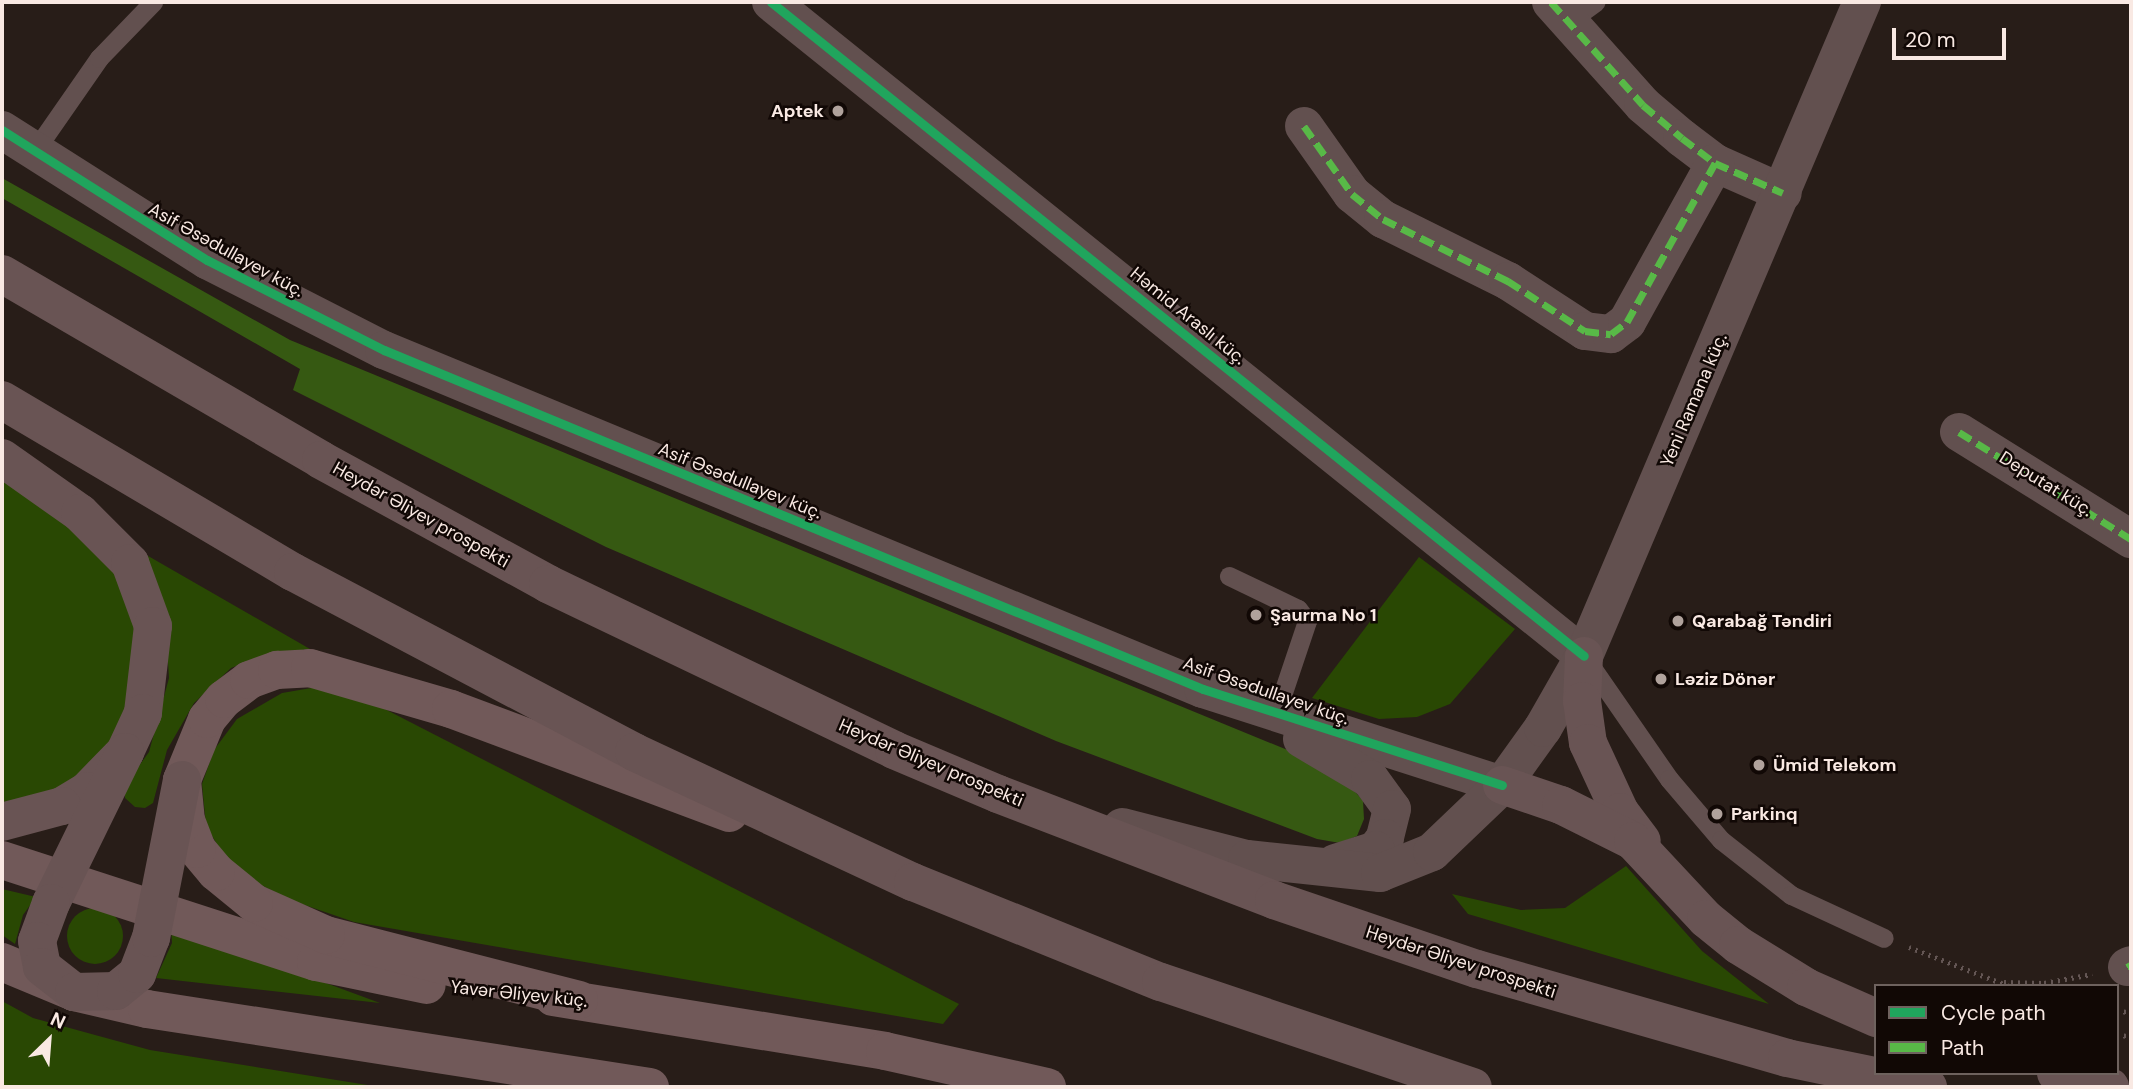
<!DOCTYPE html>
<meta charset="utf-8">
<style>
body{margin:0}
#map{position:relative;width:2133px;height:1089px;overflow:hidden;background:#281d18;font-family:"DM Sans",sans-serif}
div>[style]{position:absolute}
.green>*{inset:0;background:#294803}
.round{border-radius:50%}
.forest>*{inset:0;background:#365912}
.path>*{height:4.5px;margin-top:-2.25px;transform-origin:0;background:repeating-linear-gradient(90deg,#645654 0 2px,transparent 0 7px)}
.service>*{height:19px;margin:-9.5px;padding:0 9.5px;transform-origin:9.5px;border-radius:9.5px;background:#62504f}
.minor>*{height:38px;margin:-19px;padding:0 19px;transform-origin:19px;border-radius:19px;background:#62504f}
.tertiary>*{height:38px;margin:-19px;padding:0 19px;transform-origin:19px;border-radius:19px;background:#62504f}
.secondary>*{height:38px;margin:-19px;padding:0 19px;transform-origin:19px;border-radius:19px;background:#715959}
.motorway>*{height:38px;margin:-19px;padding:0 19px;transform-origin:19px;border-radius:19px;background:#695454}
.quiet>*{height:7px;margin-top:-3.5px;transform-origin:0;background:repeating-linear-gradient(90deg,#58b947 0 14px,transparent 0 21px)}
.cycleway>*{height:9px;margin:-4.5px;padding:0 4.5px;transform-origin:4.5px;border-radius:4.5px;background:#20a55d}
.dots>*{width:19px;height:19px;translate:-50% -50%;box-sizing:border-box;border:4px solid #110805;border-radius:50%}
span{translate:-50% -50%;white-space:nowrap;text-align:center;line-height:1.15;-webkit-text-stroke:5px #110805;paint-order:stroke}
.poi-label{font-size:18px;color:#f9e9e3;font-weight:700}
.right{translate:-100% -50%;text-align:right}
.left{translate:0 -50%;text-align:left}
.street-label{font-size:18px;color:#f9e9e3}
.frame{position:absolute;inset:0;border:4px solid #f9e9e3;pointer-events:none}
.legend{position:absolute;left:1874px;top:984px;width:245px;height:91px;box-sizing:border-box;background:#110805;border:2px solid #6e625e;margin:0;padding:9px 12px;list-style:none;font-size:21px;color:#f9e9e3}
.legend li{display:flex;align-items:center;gap:14px;height:35px}
.legend b{width:35px;border:2px solid #6e625e}
.north{position:absolute;left:14px;top:1005px;width:70px;height:70px;-webkit-text-stroke:5px #110805;paint-order:stroke;rotate:25deg;font-size:19px;font-weight:700;line-height:28px;text-align:center;color:#f9e9e3}
.north::after{content:'';display:block;margin:auto;width:24px;height:32px;background:#f9e9e3;clip-path:polygon(50% 0,100% 100%,50% 72%,0 100%)}
.scale{position:absolute;left:1892px;top:28px;width:114px;height:32px;box-sizing:border-box;border:4px solid #f9e9e3;border-top:0;padding-left:9px;font-size:21px;line-height:24px;white-space:nowrap;color:#f9e9e3;-webkit-text-stroke:5px #110805;paint-order:stroke}
</style>
<div id="map">
<div class="green">
<i style="clip-path:polygon(2px 475px,81px 528px,113px 567px,133px 613px,137px 663px,129px 708px,108px 750px,74px 783px,2px 805px)"></i>
<i style="clip-path:polygon(143px 553px,310px 649px,268px 654px,231px 668px,194px 703px,167px 750px,153px 803px,145px 808px,135px 807px,125px 798px,125px 785px,149px 752px,169px 678px,165px 614px)"></i>
<i style="clip-path:polygon(1419px 557px,1515px 629px,1450px 704px,1417px 717px,1379px 719px,1312px 698px)"></i>
<i style="clip-path:polygon(317px 687px,375px 704px,959px 1004px,943px 1024px,354px 922px,293px 901px,255px 882px,223px 854px,206px 826px,202px 784px,214px 750px,237px 719px,282px 693px)"></i>
<i style="clip-path:polygon(1626px 866px,1702px 951px,1769px 1004px,1468px 914px,1452px 894px,1521px 910px,1565px 908px)"></i>
<i style="clip-path:polygon(2px 889px,36px 897px,23px 915px,15px 944px,2px 935px)"></i>
<i class="round" style="left:67px;top:908px;width:56px;height:56px"></i>
<i style="clip-path:polygon(171px 926px,380px 1003px,156px 978px,172px 943px)"></i>
<i style="clip-path:polygon(2px 1001px,33px 1018px,150px 1050px,380px 1087px,2px 1087px)"></i>
</div>
<div class="forest">
<i style="clip-path:polygon(2px 178px,290px 340px,1319px 763px,1348px 783px,1363px 801px,1364px 819px,1357px 836px,1340px 843px,1317px 839px,1056px 741px,606px 547px,293px 390px,300px 369px,2px 198px)"></i>
</div>
<div class="path">
<i style="left:1909px;top:947px;width:107px;rotate:21.3deg"></i>
<i style="left:2004px;top:982px;width:40px;rotate:1.4deg"></i>
<i style="left:2044px;top:983px;width:49px;rotate:-10.6deg"></i>
<i style="left:2117px;top:1010px;width:14px;rotate:12deg"></i>
<i style="left:2117px;top:1034px;width:14px;rotate:12deg"></i>
</div>
<div class="service">
<i style="left:1568px;top:22px;width:34px;rotate:-36deg"></i>
<i style="left:33px;top:153px;width:116px;rotate:-55.2deg"></i>
<i style="left:99px;top:58px;width:78px;rotate:-46deg"></i>
<i style="left:1229px;top:576px;width:76px;rotate:25.6deg"></i>
<i style="left:1298px;top:609px;width:15px;rotate:53deg"></i>
<i style="left:1307px;top:621px;width:97px;rotate:108.6deg"></i>
<i style="left:1588px;top:662px;width:142px;rotate:55.3deg"></i>
<i style="left:1669px;top:779px;width:80px;rotate:49.6deg"></i>
<i style="left:1721px;top:840px;width:89px;rotate:38.2deg"></i>
<i style="left:1791px;top:895px;width:102px;rotate:24.8deg"></i>
</div>
<div class="minor">
<i style="left:771px;top:2px;width:1043px;rotate:38.81deg"></i>
<i style="left:1551px;top:2px;width:138px;rotate:48.2deg"></i>
<i style="left:1643px;top:105px;width:51px;rotate:40.2deg"></i>
<i style="left:1682px;top:138px;width:41px;rotate:37.1deg"></i>
<i style="left:1715px;top:163px;width:74px;rotate:23.8deg"></i>
<i style="left:1304px;top:126px;width:83px;rotate:54.8deg"></i>
<i style="left:1352px;top:194px;width:40px;rotate:39deg"></i>
<i style="left:1383px;top:219px;width:140px;rotate:26.4deg"></i>
<i style="left:1508px;top:281px;width:92px;rotate:33deg"></i>
<i style="left:1585px;top:331px;width:26px;rotate:7deg"></i>
<i style="left:1611px;top:334px;width:20px;rotate:-37deg"></i>
<i style="left:1627px;top:322px;width:182px;rotate:-61deg"></i>
<i style="left:1959px;top:432px;width:203px;rotate:31.9deg"></i>
<i style="left:2127px;top:967px;width:4px;rotate:-27deg"></i>
</div>
<div class="tertiary">
<i style="left:2px;top:130px;width:243px;rotate:32.4deg"></i>
<i style="left:207px;top:260px;width:199px;rotate:27deg"></i>
<i style="left:384px;top:350px;width:886px;rotate:22.49deg"></i>
<i style="left:1203px;top:689px;width:314px;rotate:17.8deg"></i>
<i style="left:1302px;top:739px;width:79px;rotate:30.5deg"></i>
<i style="left:1370px;top:779px;width:37px;rotate:54deg"></i>
<i style="left:1392px;top:809px;width:30px;rotate:104deg"></i>
<i style="left:1385px;top:838px;width:15px;rotate:127deg"></i>
<i style="left:1376px;top:850px;width:43px;rotate:162.4deg"></i>
<i style="left:1122px;top:827px;width:129px;rotate:14.4deg"></i>
<i style="left:1247px;top:859px;width:134px;rotate:6deg"></i>
<i style="left:1380px;top:873px;width:56px;rotate:-22deg"></i>
<i style="left:1432px;top:852px;width:97px;rotate:-43.7deg"></i>
<i style="left:1502px;top:785px;width:70px;rotate:-54.3deg"></i>
<i style="left:1543px;top:728px;width:83px;rotate:-60.3deg"></i>
<i style="left:1584px;top:656px;width:711px;rotate:-66.97deg"></i>
</div>
<div class="secondary">
<i style="left:2px;top:860px;width:330px;rotate:18deg"></i>
<i style="left:316px;top:962px;width:113px;rotate:11.7deg"></i>
<i style="left:2px;top:962px;width:78px;rotate:22.6deg"></i>
<i style="left:74px;top:992px;width:75px;rotate:13.1deg"></i>
<i style="left:147px;top:1009px;width:509px;rotate:8.81deg"></i>
<i style="left:553px;top:997px;width:336px;rotate:9.2deg"></i>
<i style="left:885px;top:1051px;width:166px;rotate:12.5deg"></i>
<i style="left:579px;top:1000px;width:261px;rotate:-165.6deg"></i>
<i style="left:326px;top:935px;width:79px;rotate:-156deg"></i>
<i style="left:254px;top:903px;width:49px;rotate:-140.8deg"></i>
<i style="left:216px;top:872px;width:30px;rotate:-130deg"></i>
<i style="left:197px;top:849px;width:30px;rotate:-111deg"></i>
<i style="left:186px;top:821px;width:41px;rotate:-95.6deg"></i>
<i style="left:182px;top:780px;width:66px;rotate:-67.7deg"></i>
<i style="left:207px;top:719px;width:26px;rotate:-50deg"></i>
<i style="left:224px;top:699px;width:31px;rotate:-37deg"></i>
<i style="left:249px;top:680px;width:30px;rotate:-20deg"></i>
<i style="left:277px;top:670px;width:33px;rotate:-3deg"></i>
<i style="left:310px;top:668px;width:147px;rotate:16.2deg"></i>
<i style="left:451px;top:709px;width:297px;rotate:20.5deg"></i>
</div>
<div class="motorway">
<i style="left:2px;top:274px;width:369px;rotate:30.2deg"></i>
<i style="left:321px;top:460px;width:259px;rotate:28.6deg"></i>
<i style="left:548px;top:584px;width:384px;rotate:25.6deg"></i>
<i style="left:894px;top:750px;width:113px;rotate:22.9deg"></i>
<i style="left:998px;top:794px;width:296px;rotate:21deg"></i>
<i style="left:1274px;top:900px;width:214px;rotate:18.8deg"></i>
<i style="left:1477px;top:969px;width:323px;rotate:16deg"></i>
<i style="left:1787px;top:1058px;width:144px;rotate:11.6deg"></i>
<i style="left:2px;top:400px;width:338px;rotate:30.6deg"></i>
<i style="left:293px;top:572px;width:386px;rotate:27.8deg"></i>
<i style="left:634px;top:752px;width:308px;rotate:25deg"></i>
<i style="left:913px;top:882px;width:267px;rotate:22deg"></i>
<i style="left:1161px;top:982px;width:329px;rotate:18.6deg"></i>
<i style="left:2px;top:458px;width:95px;rotate:35.2deg"></i>
<i style="left:80px;top:513px;width:71px;rotate:45deg"></i>
<i style="left:130px;top:563px;width:67px;rotate:69.9deg"></i>
<i style="left:153px;top:626px;width:88px;rotate:96.6deg"></i>
<i style="left:143px;top:713px;width:43px;rotate:114.8deg"></i>
<i style="left:125px;top:752px;width:54px;rotate:134.3deg"></i>
<i style="left:87px;top:791px;width:29px;rotate:149deg"></i>
<i style="left:62px;top:806px;width:62px;rotate:165.1deg"></i>
<i style="left:1584px;top:656px;width:45px;rotate:92.5deg"></i>
<i style="left:1582px;top:701px;width:42px;rotate:81.9deg"></i>
<i style="left:1588px;top:743px;width:76px;rotate:65.1deg"></i>
<i style="left:1620px;top:812px;width:36px;rotate:53deg"></i>
<i style="left:125px;top:752px;width:168px;rotate:116.1deg"></i>
<i style="left:51px;top:903px;width:40px;rotate:110.2deg"></i>
<i style="left:37px;top:941px;width:26px;rotate:79deg"></i>
<i style="left:42px;top:967px;width:41px;rotate:38deg"></i>
<i style="left:74px;top:992px;width:42px;rotate:-1.4deg"></i>
<i style="left:116px;top:991px;width:27px;rotate:-39deg"></i>
<i style="left:137px;top:974px;width:39px;rotate:-69deg"></i>
<i style="left:151px;top:938px;width:161px;rotate:-78.9deg"></i>
<i style="left:1502px;top:785px;width:62px;rotate:18.7deg"></i>
<i style="left:1561px;top:805px;width:80px;rotate:26.6deg"></i>
<i style="left:1633px;top:841px;width:107px;rotate:46.9deg"></i>
<i style="left:1706px;top:919px;width:41px;rotate:39.1deg"></i>
<i style="left:1738px;top:945px;width:80px;rotate:31.7deg"></i>
<i style="left:1806px;top:987px;width:77px;rotate:23.9deg"></i>
<i style="left:2056px;top:1073px;width:56px;rotate:14.5deg"></i>
</div>
<div class="quiet">
<i style="left:1551px;top:2px;width:138px;rotate:48.2deg"></i>
<i style="left:1643px;top:105px;width:51px;rotate:40.2deg"></i>
<i style="left:1682px;top:138px;width:41px;rotate:37.1deg"></i>
<i style="left:1715px;top:163px;width:74px;rotate:23.8deg"></i>
<i style="left:1304px;top:126px;width:83px;rotate:54.8deg"></i>
<i style="left:1352px;top:194px;width:40px;rotate:39deg"></i>
<i style="left:1383px;top:219px;width:140px;rotate:26.4deg"></i>
<i style="left:1508px;top:281px;width:92px;rotate:33deg"></i>
<i style="left:1585px;top:331px;width:26px;rotate:7deg"></i>
<i style="left:1611px;top:334px;width:20px;rotate:-37deg"></i>
<i style="left:1627px;top:322px;width:182px;rotate:-61deg"></i>
<i style="left:1959px;top:432px;width:203px;rotate:31.9deg"></i>
<i style="left:2127px;top:967px;width:4px;rotate:-27deg"></i>
</div>
<div class="cycleway">
<i style="left:771px;top:2px;width:1043px;rotate:38.81deg"></i>
<i style="left:2px;top:130px;width:243px;rotate:32.4deg"></i>
<i style="left:207px;top:260px;width:199px;rotate:27deg"></i>
<i style="left:384px;top:350px;width:886px;rotate:22.49deg"></i>
<i style="left:1203px;top:689px;width:314px;rotate:17.8deg"></i>
</div>
<div class="dots">
<i style="left:838px;top:111px;background:#b0a29c"></i>
<i style="left:1256px;top:615px;background:#b0a29c"></i>
<i style="left:1678px;top:621px;background:#b0a29c"></i>
<i style="left:1661px;top:679px;background:#b0a29c"></i>
<i style="left:1759px;top:765px;background:#b0a29c"></i>
<i style="left:1717px;top:814px;background:#b0a29c"></i>
</div>
<div class="poi-label">
<span class="right" style="left:824px;top:111px">Aptek</span>
<span class="left" style="left:1270px;top:615px">Şaurma No 1</span>
<span class="left" style="left:1692px;top:621px">Qarabağ Təndiri</span>
<span class="left" style="left:1675px;top:679px">Ləziz Dönər</span>
<span class="left" style="left:1773px;top:765px">Ümid Telekom</span>
<span class="left" style="left:1731px;top:814px">Parkinq</span>
</div>
<div class="street-label">
<span style="left:226px;top:250px;rotate:29deg">Asif Əsədullayev küç.</span>
<span style="left:1188px;top:316px;rotate:39deg">Həmid Araslı küç.</span>
<span style="left:1694px;top:400px;rotate:-67deg">Yeni Ramana küç.</span>
<span style="left:740px;top:481px;rotate:22deg">Asif Əsədullayev küç.</span>
<span style="left:2046px;top:484px;rotate:32deg">Deputat küç.</span>
<span style="left:421px;top:515px;rotate:29deg">Heydər Əliyev prospekti</span>
<span style="left:1266px;top:691px;rotate:19deg">Asif Əsədullayev küç.</span>
<span style="left:931px;top:763px;rotate:23deg">Heydər Əliyev prospekti</span>
<span style="left:1461px;top:962px;rotate:18deg">Heydər Əliyev prospekti</span>
<span style="left:519px;top:994px;rotate:6deg">Yavər Əliyev küç.</span>
</div>
<div class="frame"></div>
<ul class="legend">
<li><b style="height:9px;background:#20a55d"></b>Cycle path</li>
<li><b style="height:9px;background:#58b947"></b>Path</li>
</ul>
<div class="north">N</div>
<div class="scale">20 m</div>
</div>
